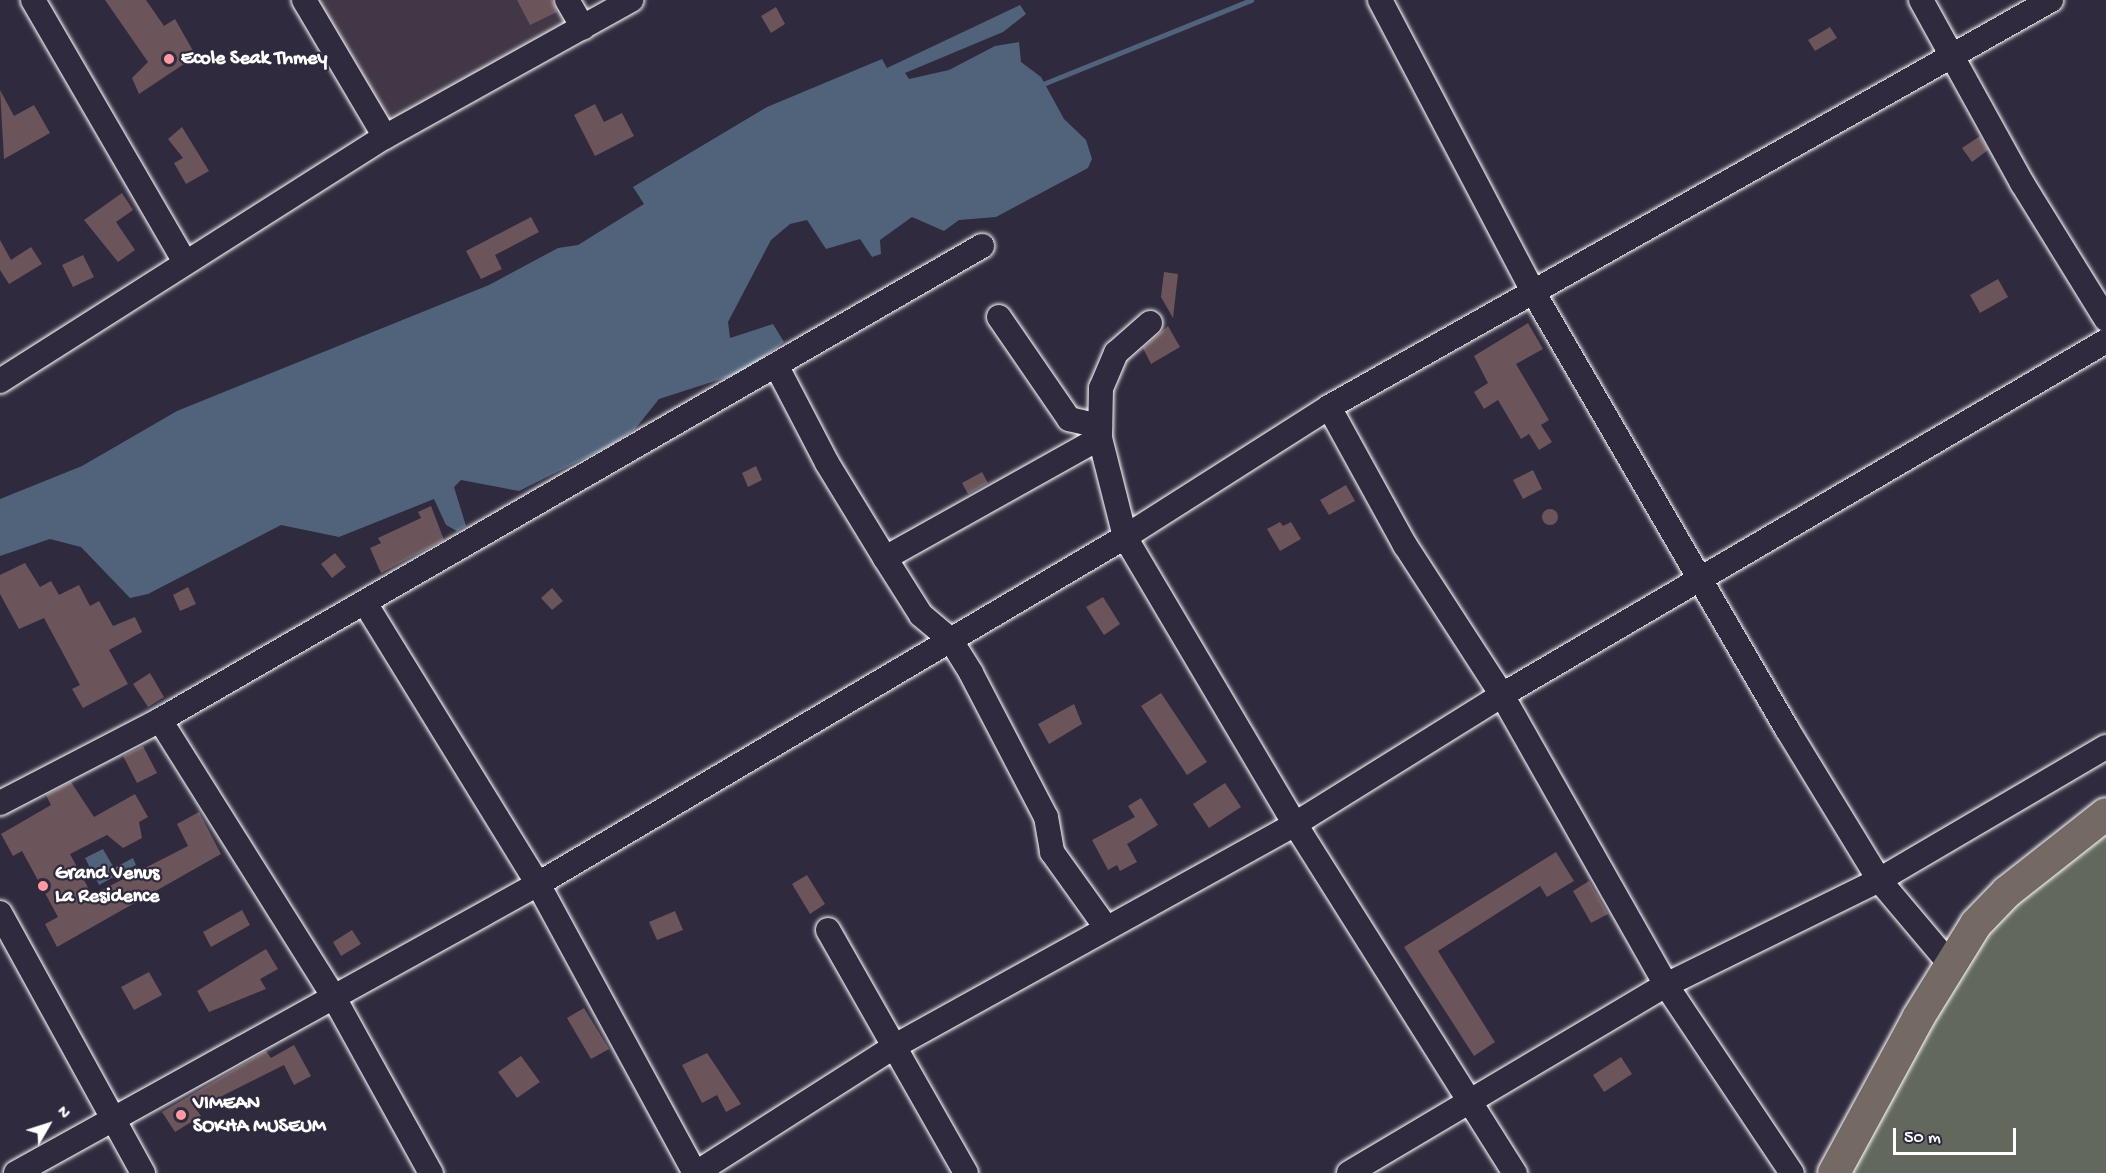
<!DOCTYPE html>
<style>
body{margin:0}
#map{position:relative;width:2106px;height:1173px;overflow:hidden;background:#2f2a3d;font-family:"Gochi Hand",sans-serif}
div>[style]{position:absolute}
.built>*{inset:0;background:#413746}
.green>*{inset:0;background:#62685b}
.water>*{inset:0;background:#50637b}
.stream>*{height:5px;margin:-2.5px;padding:0 2.5px;transform-origin:2.5px;border-radius:2.5px;background:#50637b}
.building>*{inset:0;background:#6b555b}
.round{border-radius:50%}
.roads{filter:drop-shadow(0 0 2px #fff) drop-shadow(0 0 2px #fff)}
.minor>*{height:24px;margin:-12px;padding:0 12px;transform-origin:12px;border-radius:12px;background:#2f2a3d}
.major>*{height:32px;margin:-16px;padding:0 16px;transform-origin:16px;border-radius:16px;background:#756964}
.dots>*{width:16px;height:16px;translate:-50% -50%;box-sizing:border-box;border:3px solid #2f2a3d;border-radius:50%}
span{translate:-50% -50%;white-space:nowrap;text-align:center;line-height:1.15;-webkit-text-stroke:4.5px #2f2a3d;paint-order:stroke}
.poi-label{font-size:20px;color:#fff;font-weight:700}
.left{translate:0 -50%;text-align:left}
.north{position:absolute;left:18px;top:1095px;width:60px;height:60px;-webkit-text-stroke:4px #2f2a3d;paint-order:stroke;rotate:51deg;font-size:16px;font-weight:700;line-height:24px;text-align:center;color:#fff}
.north::after{content:'';display:block;margin:auto;width:21px;height:27px;background:#fff;clip-path:polygon(50% 0,100% 100%,50% 72%,0 100%)}
.scale{position:absolute;left:1893px;top:1128px;width:123px;height:27px;box-sizing:border-box;border:3px solid #fff;border-top:0;padding-left:8px;font-size:18px;line-height:21px;white-space:nowrap;color:#fff;-webkit-text-stroke:4px #2f2a3d;paint-order:stroke}
</style>
<div id="map">
<div class="built">
<i style="clip-path:polygon(312px 0,562px 0,576px 26px,388px 132px)"></i>
</div>
<div class="green">
<i style="clip-path:polygon(2106px 814px,2106px 1173px,1834px 1173px,1950px 964px)"></i>
</div>
<div class="water">
<i style="clip-path:polygon(1020px 5px,1026px 14px,1003px 32px,905px 73px,909px 79px,949px 70px,995px 46px,1019px 42px,1021px 62px,1041px 77px,1064px 119px,1086px 140px,1092px 159px,1088px 168px,996px 217px,959px 220px,944px 231px,912px 217px,880px 240px,881px 254px,872px 257px,860px 239px,826px 249px,807px 220px,790px 224px,771px 240px,728px 322px,730px 338px,773px 324px,784px 342px,743px 372px,659px 399px,635px 429px,611px 445px,519px 491px,461px 480px,454px 487px,466px 526px,457px 531px,446px 525px,434px 499px,339px 537px,281px 525px,148px 594px,130px 598px,81px 547px,50px 539px,0 556px,0 499px,82px 466px,177px 411px,489px 285px,558px 248px,578px 245px,644px 204px,633px 187px,767px 107px,882px 59px,887px 68px)"></i>
<i style="clip-path:polygon(103px 849px,114px 868px,133px 858px,136px 865px,99px 885px,85px 858px)"></i>
</div>
<div class="stream">
<i style="left:1038px;top:86px;width:230px;rotate:-22deg"></i>
</div>
<div class="building">
<i style="clip-path:polygon(105px 0,146px 0,164px 26px,175px 19px,196px 56px,139px 94px,132px 78px,148px 62px)"></i>
<i style="clip-path:polygon(517px 0,552px 0,557px 12px,530px 25px)"></i>
<i style="clip-path:polygon(776px 7px,785px 24px,771px 33px,761px 16px)"></i>
<i style="clip-path:polygon(1830px 27px,1837px 38px,1815px 51px,1808px 40px)"></i>
<i style="clip-path:polygon(0 90px,14px 116px,34px 105px,50px 133px,4px 159px)"></i>
<i style="clip-path:polygon(595px 104px,604px 122px,622px 113px,634px 136px,595px 156px,574px 115px)"></i>
<i style="clip-path:polygon(182px 127px,209px 171px,186px 184px,174px 163px,183px 158px,168px 139px)"></i>
<i style="clip-path:polygon(1980px 136px,1988px 150px,1972px 162px,1962px 148px)"></i>
<i style="clip-path:polygon(122px 193px,133px 210px,116px 222px,135px 250px,118px 262px,84px 220px)"></i>
<i style="clip-path:polygon(531px 217px,539px 232px,495px 255px,502px 269px,481px 279px,466px 251px)"></i>
<i style="clip-path:polygon(0 240px,11px 260px,31px 247px,42px 264px,9px 284px,0 270px)"></i>
<i style="clip-path:polygon(83px 255px,94px 277px,73px 287px,62px 265px)"></i>
<i style="clip-path:polygon(1164px 272px,1178px 274px,1173px 318px,1161px 297px)"></i>
<i style="clip-path:polygon(1998px 279px,2008px 297px,1980px 313px,1970px 295px)"></i>
<i style="clip-path:polygon(1528px 323px,1543px 349px,1516px 364px,1549px 420px,1541px 425px,1552px 442px,1539px 450px,1529px 434px,1521px 439px,1498px 400px,1484px 409px,1474px 392px,1488px 383px,1474px 356px)"></i>
<i style="clip-path:polygon(1168px 326px,1180px 347px,1151px 364px,1143px 348px)"></i>
<i style="clip-path:polygon(756px 466px,762px 480px,748px 487px,742px 473px)"></i>
<i style="clip-path:polygon(1533px 470px,1542px 489px,1523px 499px,1513px 480px)"></i>
<i style="clip-path:polygon(982px 472px,988px 483px,968px 494px,962px 483px)"></i>
<i style="clip-path:polygon(1346px 485px,1355px 501px,1329px 515px,1320px 500px)"></i>
<i style="clip-path:polygon(431px 506px,444px 540px,381px 573px,370px 548px,381px 543px,378px 538px,421px 518px,418px 512px)"></i>
<i class="round" style="left:1542px;top:509px;width:16px;height:16px"></i>
<i style="clip-path:polygon(1280px 522px,1283px 526px,1291px 522px,1301px 539px,1280px 551px,1267px 529px)"></i>
<i style="clip-path:polygon(335px 553px,346px 567px,332px 578px,321px 564px)"></i>
<i style="clip-path:polygon(25px 563px,40px 587px,51px 581px,59px 595px,79px 585px,90px 606px,99px 601px,113px 626px,135px 617px,142px 632px,109px 650px,128px 684px,83px 708px,72px 689px,80px 685px,44px 618px,19px 629px,0 594px,0 575px)"></i>
<i style="clip-path:polygon(188px 587px,196px 604px,180px 611px,173px 595px)"></i>
<i style="clip-path:polygon(552px 588px,563px 601px,552px 610px,541px 598px)"></i>
<i style="clip-path:polygon(1103px 597px,1120px 624px,1104px 635px,1086px 607px)"></i>
<i style="clip-path:polygon(150px 673px,164px 697px,148px 707px,133px 684px)"></i>
<i style="clip-path:polygon(1161px 693px,1207px 762px,1187px 775px,1141px 706px)"></i>
<i style="clip-path:polygon(1074px 704px,1082px 724px,1049px 744px,1038px 724px)"></i>
<i style="clip-path:polygon(143px 746px,157px 773px,137px 783px,123px 756px)"></i>
<i style="clip-path:polygon(71px 782px,94px 817px,135px 794px,148px 817px,139px 822px,142px 838px,123px 848px,107px 835px,70px 854px,92px 895px,188px 846px,177px 824px,199px 812px,221px 854px,57px 947px,45px 924px,58px 917px,22px 851px,13px 856px,1px 834px,51px 805px,46px 795px)"></i>
<i style="clip-path:polygon(1225px 783px,1241px 807px,1209px 828px,1193px 804px)"></i>
<i style="clip-path:polygon(1141px 798px,1158px 825px,1127px 844px,1137px 862px,1120px 871px,1117px 865px,1108px 870px,1092px 840px,1135px 817px,1128px 806px)"></i>
<i style="clip-path:polygon(1556px 852px,1574px 881px,1547px 897px,1540px 886px,1438px 951px,1495px 1042px,1474px 1056px,1404px 947px)"></i>
<i style="clip-path:polygon(807px 875px,825px 904px,810px 914px,792px 884px)"></i>
<i style="clip-path:polygon(1589px 881px,1608px 914px,1591px 923px,1573px 891px)"></i>
<i style="clip-path:polygon(242px 910px,250px 925px,211px 947px,203px 932px)"></i>
<i style="clip-path:polygon(675px 911px,683px 930px,657px 940px,649px 922px)"></i>
<i style="clip-path:polygon(352px 930px,361px 944px,341px 956px,333px 942px)"></i>
<i style="clip-path:polygon(266px 949px,278px 969px,260px 979px,266px 989px,209px 1012px,197px 991px)"></i>
<i style="clip-path:polygon(149px 972px,162px 995px,134px 1010px,121px 987px)"></i>
<i style="clip-path:polygon(584px 1008px,609px 1049px,591px 1059px,567px 1018px)"></i>
<i style="clip-path:polygon(294px 1045px,311px 1076px,294px 1085px,284px 1065px,196px 1109px,201px 1116px,175px 1132px,162px 1112px,266px 1051px,271px 1058px)"></i>
<i style="clip-path:polygon(707px 1053px,741px 1104px,726px 1112px,717px 1095px,702px 1103px,682px 1065px)"></i>
<i style="clip-path:polygon(521px 1056px,540px 1082px,517px 1098px,498px 1072px)"></i>
<i style="clip-path:polygon(1621px 1057px,1632px 1074px,1604px 1092px,1593px 1075px)"></i>
</div>
<div class="roads">
<div class="minor">
<i style="left:33px;top:0;width:303px;rotate:59.9deg"></i>
<i style="left:304px;top:0;width:159px;rotate:59.4deg"></i>
<i style="left:567px;top:0;width:32px;rotate:60deg"></i>
<i style="left:1380px;top:0;width:333px;rotate:62.3deg"></i>
<i style="left:1535px;top:295px;width:502px;rotate:59.86deg"></i>
<i style="left:1787px;top:729px;width:177px;rotate:58.6deg"></i>
<i style="left:1879px;top:880px;width:110px;rotate:49.8deg"></i>
<i style="left:1921px;top:0;width:209px;rotate:61.1deg"></i>
<i style="left:2022px;top:183px;width:160px;rotate:58.3deg"></i>
<i style="left:999px;top:317px;width:124px;rotate:55.5deg"></i>
<i style="left:1069px;top:419px;width:32px;rotate:13deg"></i>
<i style="left:1150px;top:323px;width:45px;rotate:138.6deg"></i>
<i style="left:1116px;top:353px;width:38px;rotate:113deg"></i>
<i style="left:1101px;top:388px;width:50px;rotate:91.1deg"></i>
<i style="left:1100px;top:438px;width:102px;rotate:75.8deg"></i>
<i style="left:1125px;top:537px;width:334px;rotate:59.4deg"></i>
<i style="left:1295px;top:824px;width:413px;rotate:57.8deg"></i>
<i style="left:776px;top:365px;width:110px;rotate:62.5deg"></i>
<i style="left:827px;top:463px;width:111px;rotate:58.6deg"></i>
<i style="left:885px;top:558px;width:67px;rotate:57.7deg"></i>
<i style="left:921px;top:615px;width:38px;rotate:40deg"></i>
<i style="left:950px;top:639px;width:40px;rotate:58deg"></i>
<i style="left:971px;top:673px;width:162px;rotate:62.5deg"></i>
<i style="left:1046px;top:817px;width:36px;rotate:80deg"></i>
<i style="left:1052px;top:852px;width:91px;rotate:54.4deg"></i>
<i style="left:0;top:381px;width:456px;rotate:-32.4deg"></i>
<i style="left:385px;top:137px;width:282px;rotate:-29.1deg"></i>
<i style="left:1329px;top:407px;width:158px;rotate:61.2deg"></i>
<i style="left:1405px;top:545px;width:179px;rotate:57.1deg"></i>
<i style="left:1502px;top:695px;width:333px;rotate:60.5deg"></i>
<i style="left:1666px;top:985px;width:226px;rotate:56.2deg"></i>
<i style="left:885px;top:558px;width:246px;rotate:-29.2deg"></i>
<i style="left:365px;top:603px;width:330px;rotate:58.4deg"></i>
<i style="left:538px;top:884px;width:329px;rotate:61.5deg"></i>
<i style="left:160px;top:720px;width:324px;rotate:57.9deg"></i>
<i style="left:332px;top:994px;width:205px;rotate:61.1deg"></i>
<i style="left:0;top:803px;width:180px;rotate:-27.4deg"></i>
<i style="left:160px;top:720px;width:949px;rotate:-29.97deg"></i>
<i style="left:0;top:913px;width:297px;rotate:61.2deg"></i>
<i style="left:828px;top:930px;width:279px;rotate:60.4deg"></i>
<i style="left:16px;top:1173px;width:597px;rotate:-28.97deg"></i>
<i style="left:538px;top:884px;width:682px;rotate:-30.59deg"></i>
<i style="left:1125px;top:537px;width:242px;rotate:-32.5deg"></i>
<i style="left:1329px;top:407px;width:829px;rotate:-29.41deg"></i>
<i style="left:696px;top:1173px;width:236px;rotate:-32.5deg"></i>
<i style="left:895px;top:1046px;width:457px;rotate:-29deg"></i>
<i style="left:1295px;top:824px;width:244px;rotate:-31.9deg"></i>
<i style="left:1502px;top:695px;width:700px;rotate:-30.37deg"></i>
<i style="left:1349px;top:1173px;width:369px;rotate:-30.7deg"></i>
<i style="left:1666px;top:985px;width:237px;rotate:-26.2deg"></i>
<i style="left:1879px;top:880px;width:263px;rotate:-30.4deg"></i>
</div>
<div class="major">
<i style="left:1834px;top:1173px;width:176px;rotate:-61.5deg"></i>
<i style="left:1918px;top:1018px;width:110px;rotate:-58.3deg"></i>
<i style="left:1976px;top:924px;width:45px;rotate:-45.9deg"></i>
<i style="left:2007px;top:892px;width:126px;rotate:-38.2deg"></i>
</div>
</div>
<div class="dots">
<i style="left:169px;top:59px;background:#ff9aa2"></i>
<i style="left:43px;top:886px;background:#ff9aa2"></i>
<i style="left:181px;top:1115px;background:#ff9aa2"></i>
</div>
<div class="poi-label">
<span class="left" style="left:181px;top:59px">Ecole Seak Thmey</span>
<span class="left" style="left:55px;top:886px">Grand Venus<br>La Residence</span>
<span class="left" style="left:193px;top:1116px">VIMEAN<br>SOKHA MUSEUM</span>
</div>
<div class="north">N</div>
<div class="scale">50 m</div>
</div>
